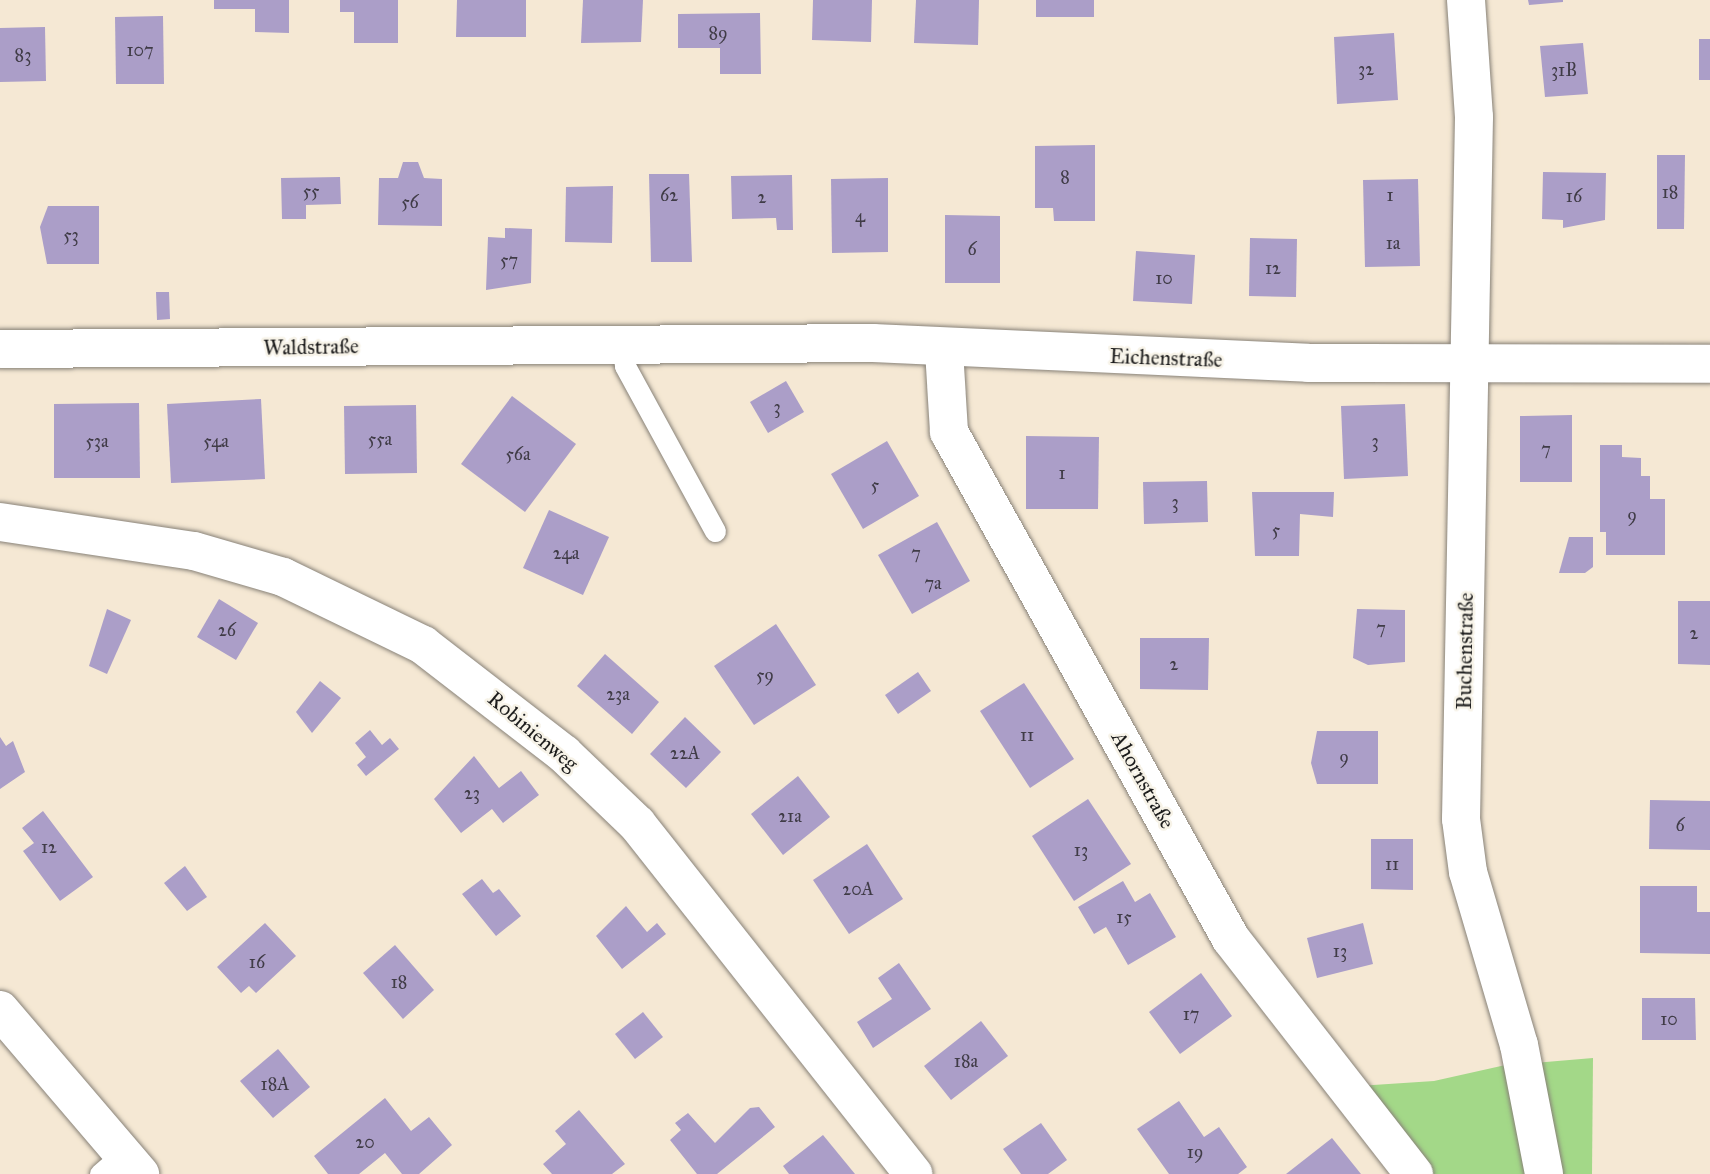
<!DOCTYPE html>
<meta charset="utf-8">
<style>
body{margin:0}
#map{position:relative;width:1710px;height:1174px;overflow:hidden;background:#f5e8d4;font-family:"IM FELL Great Primer",serif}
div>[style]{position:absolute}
.green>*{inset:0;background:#a3d888}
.building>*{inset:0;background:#ab9ec8}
.roads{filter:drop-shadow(0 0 2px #888278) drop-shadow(0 0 2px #888278)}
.service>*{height:21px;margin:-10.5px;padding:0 10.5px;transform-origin:10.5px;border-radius:10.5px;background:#fff}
.minor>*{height:38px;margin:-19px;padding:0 19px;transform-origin:19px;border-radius:19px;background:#fff}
span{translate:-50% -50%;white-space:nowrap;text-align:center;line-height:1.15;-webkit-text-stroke:5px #f7f3e8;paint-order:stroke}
.number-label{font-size:18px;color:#403c47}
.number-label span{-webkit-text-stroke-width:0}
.street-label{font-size:21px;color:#1c1c1c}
</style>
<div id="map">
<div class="green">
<i style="clip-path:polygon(1593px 1058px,1592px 1174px,1556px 1174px,1534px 1063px)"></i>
<i style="clip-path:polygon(1510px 1064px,1528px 1174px,1432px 1174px,1358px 1086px,1434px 1081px)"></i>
</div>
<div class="building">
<i style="clip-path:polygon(214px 0,289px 0,289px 33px,255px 32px,255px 9px,214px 9px)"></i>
<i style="clip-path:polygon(340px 0,398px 0,398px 43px,354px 43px,354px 12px,340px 12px)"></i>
<i style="clip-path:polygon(457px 0,526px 0,526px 37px,456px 37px)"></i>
<i style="clip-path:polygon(583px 0,643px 0,641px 42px,581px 43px)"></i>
<i style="clip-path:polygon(813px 0,872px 0,871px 42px,812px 40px)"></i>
<i style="clip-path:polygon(916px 0,979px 0,978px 45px,914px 43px)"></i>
<i style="clip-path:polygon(1036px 0,1094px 0,1094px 17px,1036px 17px)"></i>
<i style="clip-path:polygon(1528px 0,1563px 0,1563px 2px,1529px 5px)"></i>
<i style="clip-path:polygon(760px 13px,761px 74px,720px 74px,720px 48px,678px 48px,678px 14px)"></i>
<i style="clip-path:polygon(163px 16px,164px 84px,116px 84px,115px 17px)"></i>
<i style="clip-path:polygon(45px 27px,46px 81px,0 82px,0 28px)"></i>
<i style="clip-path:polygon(1394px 33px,1398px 100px,1337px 104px,1334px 37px)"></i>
<i style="clip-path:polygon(1699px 39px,1710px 39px,1710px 80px,1699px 80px)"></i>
<i style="clip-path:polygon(1583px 43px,1588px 94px,1545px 97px,1540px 46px)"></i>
<i style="clip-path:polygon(1095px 145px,1095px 221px,1054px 221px,1053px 208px,1035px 208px,1035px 146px)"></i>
<i style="clip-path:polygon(1657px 155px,1685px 155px,1684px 229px,1657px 229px)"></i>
<i style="clip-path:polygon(403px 162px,418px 162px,424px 178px,442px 179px,442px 226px,378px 225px,379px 178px,398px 178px)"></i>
<i style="clip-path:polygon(1543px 172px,1606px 173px,1605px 220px,1563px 228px,1563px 220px,1542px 219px)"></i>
<i style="clip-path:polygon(649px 174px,689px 174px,692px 262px,651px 262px)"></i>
<i style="clip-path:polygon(792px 175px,793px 230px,777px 230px,776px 218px,732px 219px,731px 176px)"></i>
<i style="clip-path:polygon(340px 177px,341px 204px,306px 205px,306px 219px,282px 219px,281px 178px)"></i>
<i style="clip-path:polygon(888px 178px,888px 252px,832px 253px,831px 179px)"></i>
<i style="clip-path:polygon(1418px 179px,1420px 266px,1365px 267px,1363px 180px)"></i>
<i style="clip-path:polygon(613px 186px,612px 243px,565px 242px,566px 187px)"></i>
<i style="clip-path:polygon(48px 206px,99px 206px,99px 264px,47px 264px,40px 227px)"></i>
<i style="clip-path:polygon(945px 215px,1000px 216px,1000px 283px,945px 283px)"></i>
<i style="clip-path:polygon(505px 228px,532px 229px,531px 283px,486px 290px,488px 237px,505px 238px)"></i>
<i style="clip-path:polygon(1250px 238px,1297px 239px,1296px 297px,1249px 296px)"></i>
<i style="clip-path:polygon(1136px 251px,1195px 255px,1192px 304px,1133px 301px)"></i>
<i style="clip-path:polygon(156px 292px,169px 292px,170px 319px,157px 320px)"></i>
<i style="clip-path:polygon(786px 381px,804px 412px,768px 433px,750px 402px)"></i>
<i style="clip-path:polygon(512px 396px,576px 444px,525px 512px,461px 464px)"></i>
<i style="clip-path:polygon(261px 399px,265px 479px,171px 483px,167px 404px)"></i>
<i style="clip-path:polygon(139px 403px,140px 478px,54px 478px,54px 404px)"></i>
<i style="clip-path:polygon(1405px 404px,1408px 476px,1344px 479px,1341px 406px)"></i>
<i style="clip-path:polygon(416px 405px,417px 473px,345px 474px,344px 406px)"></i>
<i style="clip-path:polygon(1572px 415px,1572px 482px,1520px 482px,1520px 416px)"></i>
<i style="clip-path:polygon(1026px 436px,1099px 437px,1098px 509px,1026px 509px)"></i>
<i style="clip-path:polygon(887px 441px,919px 496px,863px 529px,831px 474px)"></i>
<i style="clip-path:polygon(1600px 445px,1622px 445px,1622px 457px,1641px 458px,1641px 476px,1650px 476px,1650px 499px,1665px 499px,1665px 555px,1606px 555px,1606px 532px,1600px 532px)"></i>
<i style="clip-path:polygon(1207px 481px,1208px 522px,1144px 524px,1143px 482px)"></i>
<i style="clip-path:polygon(1252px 492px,1334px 492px,1333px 517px,1300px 514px,1299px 556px,1255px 556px)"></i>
<i style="clip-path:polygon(549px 510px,609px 537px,583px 595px,523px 568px)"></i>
<i style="clip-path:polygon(937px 522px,970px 581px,912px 614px,878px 555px)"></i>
<i style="clip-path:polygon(1569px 537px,1593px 537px,1593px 567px,1585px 573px,1559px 573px)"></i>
<i style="clip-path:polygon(219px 599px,258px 623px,236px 660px,197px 637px)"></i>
<i style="clip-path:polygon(1678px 601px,1710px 601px,1710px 665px,1678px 664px)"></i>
<i style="clip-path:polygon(107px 609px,131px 620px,107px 674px,89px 666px)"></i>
<i style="clip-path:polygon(1357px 609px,1405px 610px,1405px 662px,1368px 665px,1353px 658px)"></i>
<i style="clip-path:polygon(776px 624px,816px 685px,754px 725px,714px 666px)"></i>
<i style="clip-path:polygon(1140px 638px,1209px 638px,1208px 690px,1140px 689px)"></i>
<i style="clip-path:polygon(605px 654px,659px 702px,632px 734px,577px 686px)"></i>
<i style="clip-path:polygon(918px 672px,931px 691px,898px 714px,885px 695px)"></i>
<i style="clip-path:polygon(320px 681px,341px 698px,312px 733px,296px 712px)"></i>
<i style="clip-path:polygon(1024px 683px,1074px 759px,1030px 788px,980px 711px)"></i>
<i style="clip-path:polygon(685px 717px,721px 752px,686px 788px,650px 754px)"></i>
<i style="clip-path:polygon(370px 730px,382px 745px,390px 738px,399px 749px,366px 776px,357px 765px,366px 757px,355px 743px)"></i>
<i style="clip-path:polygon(1317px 731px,1378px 731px,1378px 784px,1317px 784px,1311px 763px)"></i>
<i style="clip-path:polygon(0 737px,6px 746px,13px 741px,25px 772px,0 789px)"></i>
<i style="clip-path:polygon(474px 756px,499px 788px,521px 771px,539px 795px,503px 823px,492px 809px,461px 833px,434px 799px)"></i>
<i style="clip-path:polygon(798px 776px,830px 817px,783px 855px,751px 814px)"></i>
<i style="clip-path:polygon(1088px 799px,1131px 864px,1074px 901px,1032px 836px)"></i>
<i style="clip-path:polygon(1650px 800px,1710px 801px,1710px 850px,1649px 849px)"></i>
<i style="clip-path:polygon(43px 811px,93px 877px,60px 901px,23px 851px,34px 843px,22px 828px)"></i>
<i style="clip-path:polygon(1371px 839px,1413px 839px,1413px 890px,1371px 889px)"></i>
<i style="clip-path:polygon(867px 844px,903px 899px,849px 934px,813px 880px)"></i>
<i style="clip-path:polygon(185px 866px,207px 897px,187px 911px,164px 883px)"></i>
<i style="clip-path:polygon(482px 879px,493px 893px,499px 889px,521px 916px,496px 936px,462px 894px)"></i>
<i style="clip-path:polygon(1123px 881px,1135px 902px,1150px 893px,1176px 937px,1128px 965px,1106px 927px,1094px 934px,1078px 907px)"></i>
<i style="clip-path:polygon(1640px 886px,1697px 886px,1697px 912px,1710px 912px,1710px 954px,1640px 953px)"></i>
<i style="clip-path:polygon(626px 906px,647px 932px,657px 923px,666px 934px,622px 969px,596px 936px)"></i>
<i style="clip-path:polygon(265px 923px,296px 956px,256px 993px,249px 986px,241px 993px,217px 967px)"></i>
<i style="clip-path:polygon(1363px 923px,1373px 964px,1317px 978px,1307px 938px)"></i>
<i style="clip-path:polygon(395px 945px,434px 990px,403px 1019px,363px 973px)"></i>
<i style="clip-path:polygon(899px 963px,931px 1009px,873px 1048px,857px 1022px,892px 999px,878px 978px)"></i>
<i style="clip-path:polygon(1201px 973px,1232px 1016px,1180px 1054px,1149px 1012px)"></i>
<i style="clip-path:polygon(1642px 998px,1695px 998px,1696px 1040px,1642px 1040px)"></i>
<i style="clip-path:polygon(643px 1012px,663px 1037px,635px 1059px,615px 1034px)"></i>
<i style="clip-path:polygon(981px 1021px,1008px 1056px,951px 1100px,924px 1066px)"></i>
<i style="clip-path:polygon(278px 1049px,310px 1087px,273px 1118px,240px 1081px)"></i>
<i style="clip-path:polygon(385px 1098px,411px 1131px,429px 1117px,452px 1145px,419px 1174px,402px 1174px,385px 1153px,359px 1174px,328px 1174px,314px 1156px)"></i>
<i style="clip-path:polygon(1179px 1101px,1204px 1137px,1219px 1127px,1247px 1167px,1238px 1174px,1169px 1174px,1137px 1129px)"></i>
<i style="clip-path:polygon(759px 1107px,775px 1127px,717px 1174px,697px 1174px,670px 1140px,681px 1130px,675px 1123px,688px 1113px,715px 1143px,750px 1108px)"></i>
<i style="clip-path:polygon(579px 1110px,625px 1164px,612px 1174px,552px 1174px,543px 1164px,566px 1144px,555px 1131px)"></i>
<i style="clip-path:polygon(1041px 1123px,1067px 1160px,1048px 1174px,1021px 1174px,1003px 1149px)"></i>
<i style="clip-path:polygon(823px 1135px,855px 1174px,789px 1174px,783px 1166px)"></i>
<i style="clip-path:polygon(1332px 1138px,1361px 1174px,1286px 1174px)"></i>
</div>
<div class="roads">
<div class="service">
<i style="left:622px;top:341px;width:25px;rotate:83deg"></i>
<i style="left:625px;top:366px;width:188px;rotate:61.4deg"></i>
<i style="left:100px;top:1174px;width:30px;rotate:-41deg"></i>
</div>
<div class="minor">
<i style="left:1466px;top:0;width:117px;rotate:86.1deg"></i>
<i style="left:1474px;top:117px;width:702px;rotate:91.06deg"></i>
<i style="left:1461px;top:819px;width:53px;rotate:82.5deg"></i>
<i style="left:1468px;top:872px;width:180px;rotate:73.6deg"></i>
<i style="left:1519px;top:1045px;width:131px;rotate:79deg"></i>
<i style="left:0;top:349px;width:873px;rotate:-0.39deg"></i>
<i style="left:873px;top:343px;width:435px;rotate:2.6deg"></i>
<i style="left:1308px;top:363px;width:402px;rotate:0.1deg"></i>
<i style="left:944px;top:350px;width:82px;rotate:86.5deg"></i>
<i style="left:949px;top:432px;width:580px;rotate:60.92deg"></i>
<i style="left:1231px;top:939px;width:298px;rotate:52.1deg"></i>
<i style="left:0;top:522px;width:196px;rotate:8.5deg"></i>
<i style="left:194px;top:551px;width:93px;rotate:16.3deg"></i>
<i style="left:283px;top:577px;width:156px;rotate:25.9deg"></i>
<i style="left:423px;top:645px;width:178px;rotate:37.7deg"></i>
<i style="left:564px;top:754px;width:101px;rotate:43.8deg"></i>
<i style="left:637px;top:824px;width:446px;rotate:51.7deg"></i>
<i style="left:0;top:1010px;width:216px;rotate:49.5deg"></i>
</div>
</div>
<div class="number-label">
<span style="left:718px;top:33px">89</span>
<span style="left:140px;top:50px">107</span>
<span style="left:23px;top:55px">83</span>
<span style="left:1366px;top:69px">32</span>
<span style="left:1564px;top:70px">31B</span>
<span style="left:1065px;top:177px">8</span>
<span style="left:311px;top:191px">55</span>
<span style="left:1670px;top:192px">18</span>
<span style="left:669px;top:195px">62</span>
<span style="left:1390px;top:195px">1</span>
<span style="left:1574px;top:196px">16</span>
<span style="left:762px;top:197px">2</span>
<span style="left:410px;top:202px">56</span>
<span style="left:860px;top:216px">4</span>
<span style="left:71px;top:235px">53</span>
<span style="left:1393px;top:243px">1a</span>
<span style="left:972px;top:249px">6</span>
<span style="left:509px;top:260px">57</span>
<span style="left:1273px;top:268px">12</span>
<span style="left:1164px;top:278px">10</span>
<span style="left:777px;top:407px">3</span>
<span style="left:380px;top:439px">55a</span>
<span style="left:97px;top:441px">53a</span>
<span style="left:216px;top:441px">54a</span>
<span style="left:1375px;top:441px">3</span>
<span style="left:1546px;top:449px">7</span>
<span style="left:518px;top:454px">56a</span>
<span style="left:1062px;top:473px">1</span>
<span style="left:875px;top:485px">5</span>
<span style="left:1175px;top:502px">3</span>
<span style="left:1632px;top:515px">9</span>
<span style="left:1276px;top:530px">5</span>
<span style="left:566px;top:553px">24a</span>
<span style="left:916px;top:553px">7</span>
<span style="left:933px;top:583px">7a</span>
<span style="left:1381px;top:628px">7</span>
<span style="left:227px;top:630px">26</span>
<span style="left:1694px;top:633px">2</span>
<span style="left:1174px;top:664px">2</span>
<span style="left:765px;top:675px">59</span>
<span style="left:618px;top:694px">23a</span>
<span style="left:1027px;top:735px">11</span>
<span style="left:685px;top:753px">22A</span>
<span style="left:1344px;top:757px">9</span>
<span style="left:472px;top:793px">23</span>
<span style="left:790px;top:816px">21a</span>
<span style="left:1680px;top:825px">6</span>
<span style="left:49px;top:847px">12</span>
<span style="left:1081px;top:850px">13</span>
<span style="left:1392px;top:864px">11</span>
<span style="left:858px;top:889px">20A</span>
<span style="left:1124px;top:917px">15</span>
<span style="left:1340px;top:951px">13</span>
<span style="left:257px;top:962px">16</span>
<span style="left:399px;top:982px">18</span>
<span style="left:1191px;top:1014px">17</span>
<span style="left:1669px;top:1019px">10</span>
<span style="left:966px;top:1061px">18a</span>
<span style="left:275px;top:1084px">18A</span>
<span style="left:365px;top:1142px">20</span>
<span style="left:1195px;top:1152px">19</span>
</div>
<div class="street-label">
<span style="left:311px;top:347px;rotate:-1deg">Waldstraße</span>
<span style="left:1166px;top:358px;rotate:2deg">Eichenstraße</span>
<span style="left:1465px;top:651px;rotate:-89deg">Buchenstraße</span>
<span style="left:533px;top:731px;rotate:40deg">Robinienweg</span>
<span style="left:1143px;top:780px;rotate:61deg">Ahornstraße</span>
</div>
</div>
